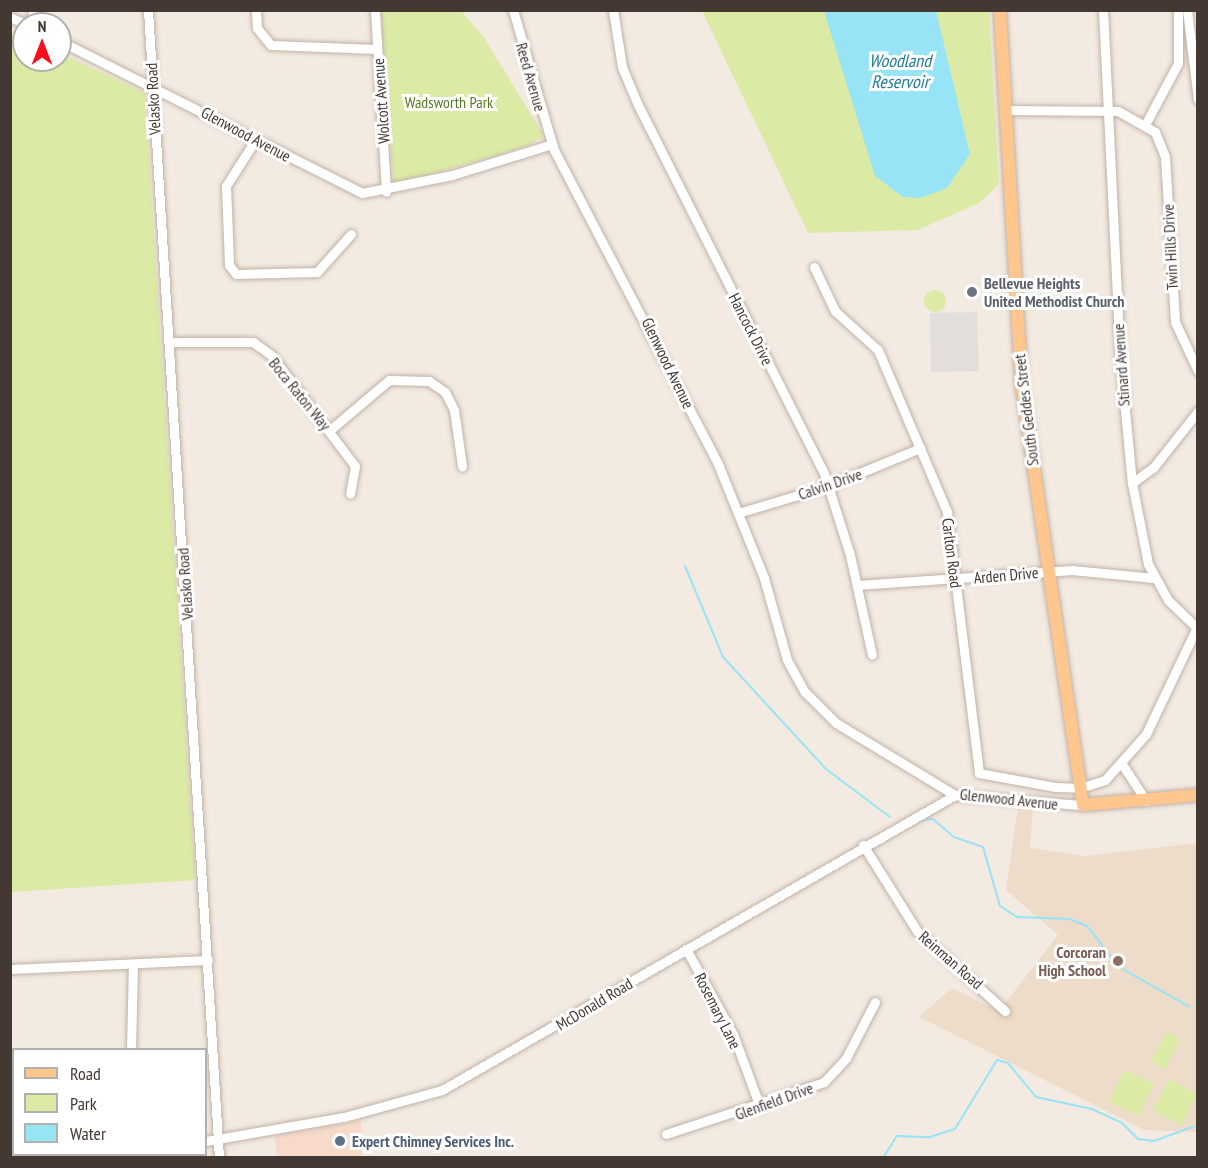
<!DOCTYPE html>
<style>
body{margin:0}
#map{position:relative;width:1208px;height:1168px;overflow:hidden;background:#f3eae1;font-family:"PT Sans Narrow",sans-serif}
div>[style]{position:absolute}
.commercial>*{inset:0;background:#f7daca}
.education>*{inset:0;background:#eddcca}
.green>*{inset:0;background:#dbeba6}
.round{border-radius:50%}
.parking>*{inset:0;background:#e2dedb}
.water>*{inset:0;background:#97e4f6}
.stream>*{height:2px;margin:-1px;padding:0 1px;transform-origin:1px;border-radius:1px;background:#97e4f6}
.roads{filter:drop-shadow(0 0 2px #c1b2a6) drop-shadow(0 0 2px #c1b2a6)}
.minor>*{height:9px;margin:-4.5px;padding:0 4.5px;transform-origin:4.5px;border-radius:4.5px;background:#fff}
.major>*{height:12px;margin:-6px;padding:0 6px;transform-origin:6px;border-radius:6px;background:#ffc68e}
.dots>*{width:16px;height:16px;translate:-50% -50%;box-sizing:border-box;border:3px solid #fff;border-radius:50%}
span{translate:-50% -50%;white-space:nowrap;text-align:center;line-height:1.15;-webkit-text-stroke:6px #fff;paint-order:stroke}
.street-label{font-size:16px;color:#443932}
.park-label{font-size:16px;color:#567a21}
.worship-label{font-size:16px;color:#5b616d;font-weight:700}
.left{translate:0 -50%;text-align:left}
.education-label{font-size:16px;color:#785e54;font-weight:700}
.right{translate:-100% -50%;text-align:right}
.service-label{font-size:16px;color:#4e5e75;font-weight:700}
.water-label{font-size:18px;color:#1f7e97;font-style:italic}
.frame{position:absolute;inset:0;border:12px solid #443932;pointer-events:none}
.legend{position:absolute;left:12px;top:1048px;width:195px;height:108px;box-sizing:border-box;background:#fff;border:2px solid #b4b0ad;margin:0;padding:8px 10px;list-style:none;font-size:18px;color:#443932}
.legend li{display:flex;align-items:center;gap:12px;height:30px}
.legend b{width:30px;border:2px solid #b4b0ad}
.north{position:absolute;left:12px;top:12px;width:60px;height:60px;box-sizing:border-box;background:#fff;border:2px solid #b4b0ad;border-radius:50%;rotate:0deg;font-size:16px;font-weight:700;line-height:24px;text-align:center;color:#443932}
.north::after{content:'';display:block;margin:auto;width:21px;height:27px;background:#ff0c1c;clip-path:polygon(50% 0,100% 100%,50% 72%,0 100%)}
</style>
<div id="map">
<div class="commercial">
<i style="clip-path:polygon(361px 1121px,362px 1157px,277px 1157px,275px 1136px)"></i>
</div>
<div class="education">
<i style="clip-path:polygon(1018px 807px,1033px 809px,1030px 848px,1085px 856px,1197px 843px,1197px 1132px,1144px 1130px,919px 1017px,952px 988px,994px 1009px,1006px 1002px,1058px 935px,1006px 890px)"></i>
</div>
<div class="green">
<i style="clip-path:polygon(379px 11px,461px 11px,483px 36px,544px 136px,525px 147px,394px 185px)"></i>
<i style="clip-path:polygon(702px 11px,989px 11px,999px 184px,979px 203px,918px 230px,808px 233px)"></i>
<i style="clip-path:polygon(11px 30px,24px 37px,24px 60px,60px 60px,60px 53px,145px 93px,195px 880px,11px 892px)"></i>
<i class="round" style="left:924px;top:290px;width:22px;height:22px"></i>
<i style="clip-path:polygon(1166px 1032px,1180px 1038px,1166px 1069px,1151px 1062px)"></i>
<i style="clip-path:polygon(1124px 1070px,1154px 1084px,1139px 1116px,1109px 1102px)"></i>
<i style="clip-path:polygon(1169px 1079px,1197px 1094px,1182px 1125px,1153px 1111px)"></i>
</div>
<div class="parking">
<i style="clip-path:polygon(977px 312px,979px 371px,931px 372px,930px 313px)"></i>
</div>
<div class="water">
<i style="clip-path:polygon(824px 11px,936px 11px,970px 154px,947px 188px,920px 198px,903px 197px,875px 176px)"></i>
</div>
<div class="stream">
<i style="left:685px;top:566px;width:99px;rotate:67.3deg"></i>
<i style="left:723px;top:657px;width:152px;rotate:47.4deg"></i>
<i style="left:826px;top:769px;width:80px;rotate:36.9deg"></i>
<i style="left:916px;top:821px;width:17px;rotate:-7deg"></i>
<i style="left:933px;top:819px;width:28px;rotate:41deg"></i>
<i style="left:954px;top:837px;width:31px;rotate:19deg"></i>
<i style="left:983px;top:847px;width:61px;rotate:73.9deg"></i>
<i style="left:1000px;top:906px;width:20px;rotate:33deg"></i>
<i style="left:1017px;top:917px;width:52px;rotate:2.2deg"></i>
<i style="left:1069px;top:919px;width:19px;rotate:21deg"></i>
<i style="left:1087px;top:926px;width:52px;rotate:52deg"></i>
<i style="left:1119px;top:967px;width:81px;rotate:29.4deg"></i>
<i style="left:883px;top:1158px;width:26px;rotate:-58deg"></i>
<i style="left:897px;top:1136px;width:33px;rotate:2deg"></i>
<i style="left:930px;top:1137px;width:26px;rotate:-18deg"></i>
<i style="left:955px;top:1129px;width:81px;rotate:-58.7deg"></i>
<i style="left:997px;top:1060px;width:11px;rotate:15deg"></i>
<i style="left:1008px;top:1063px;width:44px;rotate:50.5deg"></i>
<i style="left:1036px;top:1097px;width:57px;rotate:12.1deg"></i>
<i style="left:1092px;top:1109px;width:33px;rotate:25deg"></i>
<i style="left:1122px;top:1123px;width:23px;rotate:45deg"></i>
<i style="left:1138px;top:1139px;width:16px;rotate:7deg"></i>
<i style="left:1154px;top:1141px;width:47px;rotate:-20deg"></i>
</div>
<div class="roads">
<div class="minor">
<i style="left:148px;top:10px;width:1150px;rotate:86.46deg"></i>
<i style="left:256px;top:10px;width:18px;rotate:87deg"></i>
<i style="left:257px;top:28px;width:22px;rotate:51deg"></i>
<i style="left:271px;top:45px;width:106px;rotate:2.2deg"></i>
<i style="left:375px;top:10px;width:182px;rotate:86.5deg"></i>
<i style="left:513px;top:10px;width:146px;rotate:73.7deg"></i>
<i style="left:554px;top:150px;width:354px;rotate:62.4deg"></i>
<i style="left:718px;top:464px;width:123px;rotate:68deg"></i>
<i style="left:764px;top:578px;width:85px;rotate:74.3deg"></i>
<i style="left:787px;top:660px;width:37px;rotate:61deg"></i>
<i style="left:805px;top:692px;width:44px;rotate:45deg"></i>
<i style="left:836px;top:723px;width:139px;rotate:31.2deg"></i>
<i style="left:955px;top:795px;width:128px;rotate:4.5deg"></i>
<i style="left:613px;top:10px;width:58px;rotate:81deg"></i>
<i style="left:622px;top:67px;width:41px;rotate:67.2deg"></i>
<i style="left:638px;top:105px;width:412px;rotate:63.2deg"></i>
<i style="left:824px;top:473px;width:86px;rotate:72.4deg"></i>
<i style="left:850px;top:555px;width:102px;rotate:77.6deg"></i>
<i style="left:1103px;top:10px;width:347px;rotate:87.2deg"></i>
<i style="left:1120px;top:357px;width:127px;rotate:84.6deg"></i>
<i style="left:1132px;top:483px;width:83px;rotate:78.8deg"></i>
<i style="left:1148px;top:564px;width:41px;rotate:60.9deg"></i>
<i style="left:1168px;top:600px;width:42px;rotate:44deg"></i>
<i style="left:1187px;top:10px;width:90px;rotate:83deg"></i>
<i style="left:10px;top:17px;width:17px;rotate:25deg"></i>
<i style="left:29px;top:24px;width:15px;rotate:-70deg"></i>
<i style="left:60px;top:41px;width:338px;rotate:26.7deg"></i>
<i style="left:362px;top:193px;width:92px;rotate:-11.3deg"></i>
<i style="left:452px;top:175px;width:105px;rotate:-17.2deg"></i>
<i style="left:1005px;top:110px;width:113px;rotate:0.5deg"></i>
<i style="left:1118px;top:111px;width:43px;rotate:29.6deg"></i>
<i style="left:1155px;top:132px;width:27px;rotate:68deg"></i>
<i style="left:1165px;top:157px;width:165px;rotate:86.5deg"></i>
<i style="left:1175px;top:322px;width:54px;rotate:64.9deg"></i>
<i style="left:1146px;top:123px;width:68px;rotate:-61.9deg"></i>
<i style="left:1178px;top:63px;width:53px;rotate:-90deg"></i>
<i style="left:256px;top:139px;width:56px;rotate:122.6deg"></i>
<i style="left:226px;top:186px;width:79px;rotate:87.8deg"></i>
<i style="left:229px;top:265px;width:11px;rotate:52deg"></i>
<i style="left:236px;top:274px;width:81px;rotate:-1.4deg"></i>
<i style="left:317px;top:272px;width:51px;rotate:-48.2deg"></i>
<i style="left:814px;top:267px;width:49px;rotate:64.5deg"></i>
<i style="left:835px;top:311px;width:58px;rotate:42.2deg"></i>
<i style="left:878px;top:350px;width:176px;rotate:66.9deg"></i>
<i style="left:947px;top:512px;width:263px;rotate:83deg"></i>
<i style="left:979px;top:773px;width:77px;rotate:10.4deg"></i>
<i style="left:1055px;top:787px;width:25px;rotate:2deg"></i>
<i style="left:1080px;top:788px;width:26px;rotate:-18deg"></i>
<i style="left:1105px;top:780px;width:62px;rotate:-48.3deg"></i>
<i style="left:1146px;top:734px;width:121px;rotate:-64.5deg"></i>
<i style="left:168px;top:342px;width:85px"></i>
<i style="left:253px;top:342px;width:22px;rotate:36deg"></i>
<i style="left:271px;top:355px;width:139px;rotate:52.9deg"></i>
<i style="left:355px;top:466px;width:28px;rotate:100deg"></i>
<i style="left:330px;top:430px;width:77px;rotate:-40.3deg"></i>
<i style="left:389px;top:380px;width:40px;rotate:1.4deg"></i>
<i style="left:429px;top:381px;width:19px;rotate:35deg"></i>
<i style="left:445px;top:392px;width:20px;rotate:63deg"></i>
<i style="left:454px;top:410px;width:57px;rotate:81.9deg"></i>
<i style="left:1132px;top:483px;width:26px;rotate:-36deg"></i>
<i style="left:1153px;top:468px;width:73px;rotate:-51.7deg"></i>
<i style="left:738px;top:513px;width:94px;rotate:-16.7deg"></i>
<i style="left:828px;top:486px;width:100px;rotate:-22.4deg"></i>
<i style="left:857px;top:585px;width:216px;rotate:-4deg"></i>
<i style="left:1072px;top:570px;width:82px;rotate:5.6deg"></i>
<i style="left:1122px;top:764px;width:44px;rotate:57deg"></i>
<i style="left:863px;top:845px;width:102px;rotate:57.9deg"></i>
<i style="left:917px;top:931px;width:119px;rotate:42.3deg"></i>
<i style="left:686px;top:949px;width:97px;rotate:61.1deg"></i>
<i style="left:733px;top:1034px;width:78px;rotate:69.7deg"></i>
<i style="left:10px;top:969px;width:198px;rotate:-2.6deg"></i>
<i style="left:131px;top:1050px;width:86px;rotate:-88.7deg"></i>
<i style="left:10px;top:1087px;width:4px"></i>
<i style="left:666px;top:1134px;width:166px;rotate:-18.2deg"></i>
<i style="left:824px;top:1082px;width:33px;rotate:-47deg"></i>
<i style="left:846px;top:1058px;width:63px;rotate:-62.6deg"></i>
<i style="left:206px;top:1141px;width:140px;rotate:-9.9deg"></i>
<i style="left:344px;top:1117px;width:102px;rotate:-15.4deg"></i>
<i style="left:442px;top:1090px;width:592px;rotate:-29.9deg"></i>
<i style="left:29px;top:1158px;width:18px;rotate:-13deg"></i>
</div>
<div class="major">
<i style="left:1000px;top:10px;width:378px;rotate:86.7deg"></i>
<i style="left:1022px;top:387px;width:422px;rotate:81.7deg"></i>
<i style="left:1083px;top:805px;width:115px;rotate:-5deg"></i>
</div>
</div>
<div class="dots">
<i style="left:972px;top:292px;background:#6b7280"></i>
<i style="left:1118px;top:961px;background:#8d6e63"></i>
<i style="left:340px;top:1141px;background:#5c6f8a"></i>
</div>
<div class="street-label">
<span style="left:531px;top:77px;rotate:74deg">Reed Avenue</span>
<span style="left:153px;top:99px;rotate:-93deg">Velasko Road</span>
<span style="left:381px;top:101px;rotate:-94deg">Wolcott Avenue</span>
<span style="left:246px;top:134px;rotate:28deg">Glenwood Avenue</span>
<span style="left:1170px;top:247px;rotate:-93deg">Twin Hills Drive</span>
<span style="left:751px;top:329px;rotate:63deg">Hancock Drive</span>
<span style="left:668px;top:363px;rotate:64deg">Glenwood Avenue</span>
<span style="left:1121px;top:365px;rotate:-94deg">Stinard Avenue</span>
<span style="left:300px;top:394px;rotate:51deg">Boca Raton Way</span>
<span style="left:1026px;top:410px;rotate:-97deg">South Geddes Street</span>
<span style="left:830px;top:484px;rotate:-19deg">Calvin Drive</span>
<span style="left:952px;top:553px;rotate:83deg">Carlton Road</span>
<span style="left:1006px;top:575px;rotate:-5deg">Arden Drive</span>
<span style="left:185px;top:584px;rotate:-94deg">Velasko Road</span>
<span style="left:1009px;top:799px;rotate:6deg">Glenwood Avenue</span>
<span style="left:951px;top:960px;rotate:41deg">Reinman Road</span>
<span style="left:594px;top:1004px;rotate:-31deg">McDonald Road</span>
<span style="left:718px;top:1011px;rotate:63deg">Rosemary Lane</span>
<span style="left:774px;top:1101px;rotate:-20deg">Glenfield Drive</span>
</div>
<div class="park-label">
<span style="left:449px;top:102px">Wadsworth Park</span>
</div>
<div class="worship-label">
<span class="left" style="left:984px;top:292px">Bellevue Heights<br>United Methodist Church</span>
</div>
<div class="education-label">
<span class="right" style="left:1106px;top:961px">Corcoran<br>High School</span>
</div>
<div class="service-label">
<span class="left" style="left:352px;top:1141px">Expert Chimney Services Inc.</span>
</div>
<div class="water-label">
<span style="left:900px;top:72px">Woodland<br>Reservoir</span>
</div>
<div class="frame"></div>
<ul class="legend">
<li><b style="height:8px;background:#ffc68e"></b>Road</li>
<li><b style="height:16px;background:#dbeba6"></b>Park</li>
<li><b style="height:16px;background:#97e4f6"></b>Water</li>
</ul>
<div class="north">N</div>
</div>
